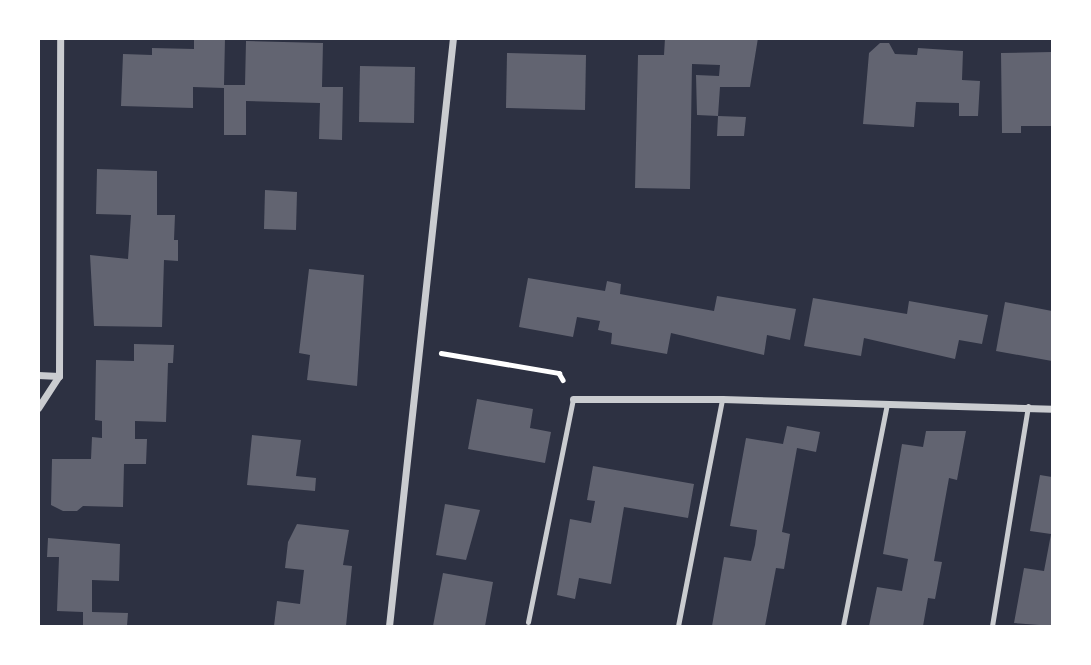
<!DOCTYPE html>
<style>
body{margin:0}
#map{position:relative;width:1091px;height:665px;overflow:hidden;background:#2d3142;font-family:Bitter,serif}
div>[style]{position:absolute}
.building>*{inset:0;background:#626471}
.path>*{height:4.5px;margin:-2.25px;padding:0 2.25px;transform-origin:2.25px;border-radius:2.25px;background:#fff}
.service>*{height:5px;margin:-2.5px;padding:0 2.5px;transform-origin:2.5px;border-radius:2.5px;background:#caccd0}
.minor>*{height:7px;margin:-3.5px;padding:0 3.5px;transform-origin:3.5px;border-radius:3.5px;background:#caccd0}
span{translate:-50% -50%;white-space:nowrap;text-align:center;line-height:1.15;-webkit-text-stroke:7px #fff;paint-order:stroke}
.frame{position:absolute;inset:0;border:40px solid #fff;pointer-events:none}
</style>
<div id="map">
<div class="building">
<i style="clip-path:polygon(194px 38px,225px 38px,224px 85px,245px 85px,246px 41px,323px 43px,322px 87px,343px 87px,342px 140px,319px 139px,320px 103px,246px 101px,246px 135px,224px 135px,224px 88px,193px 87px,193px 108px,121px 106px,123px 54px,152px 55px,152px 48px,194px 49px)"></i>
<i style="clip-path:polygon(665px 38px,758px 38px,750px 87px,720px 87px,718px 116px,746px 117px,744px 136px,717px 136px,718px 116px,697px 115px,696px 75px,719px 76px,720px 65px,692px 64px,690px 189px,635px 188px,638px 55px,664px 55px)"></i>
<i style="clip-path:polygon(880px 43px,889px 43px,895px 54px,917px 55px,918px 48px,963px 51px,962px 80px,980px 81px,978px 116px,959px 116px,959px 103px,916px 102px,914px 127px,863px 124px,869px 53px)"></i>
<i style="clip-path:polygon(1052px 52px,1052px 126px,1021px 126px,1021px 133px,1002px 133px,1001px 53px)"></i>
<i style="clip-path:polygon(507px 53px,586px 55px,585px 110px,506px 108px)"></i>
<i style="clip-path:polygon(360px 66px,415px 67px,414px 123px,359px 122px)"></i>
<i style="clip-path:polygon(97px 169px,157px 171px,157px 215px,175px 215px,174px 240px,178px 240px,178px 261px,164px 260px,162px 327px,94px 326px,90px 255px,128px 259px,131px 215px,96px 214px)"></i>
<i style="clip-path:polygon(265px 190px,297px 192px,296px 230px,264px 229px)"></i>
<i style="clip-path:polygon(309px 269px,364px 275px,357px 386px,307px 380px,310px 355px,299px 353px)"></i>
<i style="clip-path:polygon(528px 278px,605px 291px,607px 281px,621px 284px,620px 294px,714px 311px,717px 296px,796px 309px,790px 340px,767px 335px,764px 355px,671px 333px,667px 354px,611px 344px,612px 333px,598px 330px,600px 321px,577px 317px,573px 337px,519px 327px)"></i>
<i style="clip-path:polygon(813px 298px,907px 314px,909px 301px,988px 315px,982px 344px,959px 340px,955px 359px,864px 338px,861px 356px,804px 346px)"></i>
<i style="clip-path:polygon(1005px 302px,1052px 311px,1052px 361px,996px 351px)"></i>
<i style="clip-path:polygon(134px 344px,174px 345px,173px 363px,168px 363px,166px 422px,135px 421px,135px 439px,147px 439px,146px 464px,124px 464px,123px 507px,83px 506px,77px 511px,63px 511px,51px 505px,52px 459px,91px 459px,92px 437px,102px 438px,102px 421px,95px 420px,96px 360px,134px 361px)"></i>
<i style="clip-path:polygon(477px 399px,533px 409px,530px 428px,551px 432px,545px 463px,468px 449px)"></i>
<i style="clip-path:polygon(787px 426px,820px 432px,816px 452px,797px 448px,782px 532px,790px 534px,784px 569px,776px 568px,765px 626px,712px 626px,724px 557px,751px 561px,755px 545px,757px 530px,730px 526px,746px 438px,783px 444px)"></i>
<i style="clip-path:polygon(926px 431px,966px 431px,957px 480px,949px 478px,934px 561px,942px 562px,935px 599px,928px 598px,923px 626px,869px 626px,877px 587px,902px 591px,908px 559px,883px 554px,902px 444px,923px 447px)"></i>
<i style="clip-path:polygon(252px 435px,301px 440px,296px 476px,316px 478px,315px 491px,247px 485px)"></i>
<i style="clip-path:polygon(593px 466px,694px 484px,688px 518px,624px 507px,611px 584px,579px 578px,575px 599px,557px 595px,570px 519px,591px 523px,595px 501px,587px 500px)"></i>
<i style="clip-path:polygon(1040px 475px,1052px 477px,1052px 626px,1014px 623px,1024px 568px,1044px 571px,1048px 550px,1051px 534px,1030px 531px)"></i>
<i style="clip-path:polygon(445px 504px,480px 510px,466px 560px,436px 555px)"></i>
<i style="clip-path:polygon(297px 524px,349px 530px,343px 565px,352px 566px,346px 626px,274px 626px,277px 601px,300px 604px,304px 570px,285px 568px,288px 542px)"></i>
<i style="clip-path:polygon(48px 538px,120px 544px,119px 581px,92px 580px,92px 612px,128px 613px,127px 626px,83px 626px,83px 612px,57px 611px,59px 557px,47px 557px)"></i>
<i style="clip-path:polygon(443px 573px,493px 582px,485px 626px,433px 626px)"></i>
</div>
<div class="path">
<i style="left:441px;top:353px;width:120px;rotate:9.6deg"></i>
<i style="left:559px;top:373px;width:8px;rotate:60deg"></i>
</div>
<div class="service">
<i style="left:528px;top:622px;width:227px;rotate:-78.6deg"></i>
<i style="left:678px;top:626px;width:231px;rotate:-79deg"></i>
<i style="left:843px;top:626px;width:226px;rotate:-78.8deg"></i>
<i style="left:992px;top:626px;width:223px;rotate:-80.7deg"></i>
</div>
<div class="minor">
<i style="left:38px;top:375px;width:21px;rotate:3deg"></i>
<i style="left:573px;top:399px;width:149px"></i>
<i style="left:722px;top:399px;width:330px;rotate:1.7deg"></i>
<i style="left:38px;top:408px;width:38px;rotate:-57deg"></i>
<i style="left:59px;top:376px;width:338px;rotate:-89.8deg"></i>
<i style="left:389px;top:626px;width:591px;rotate:-83.79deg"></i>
</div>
<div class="frame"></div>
</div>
